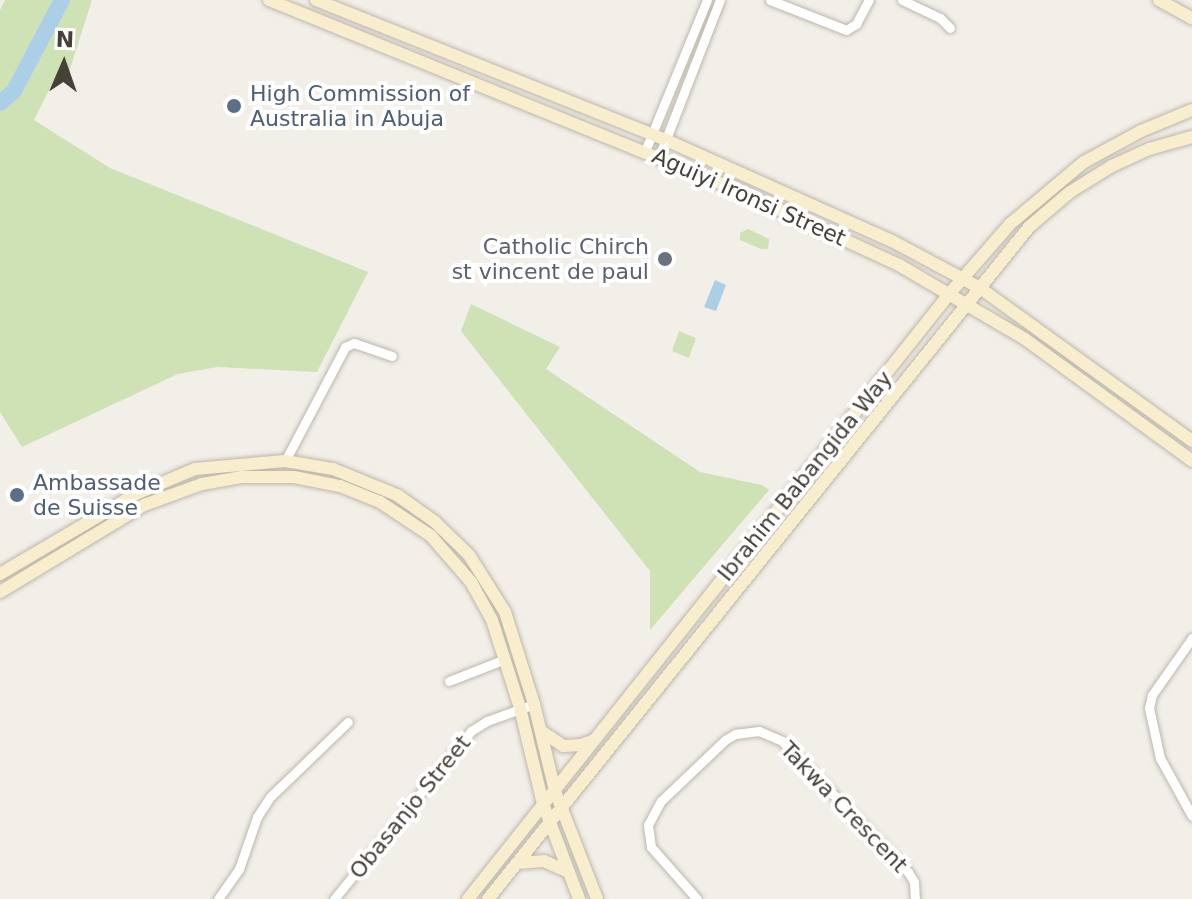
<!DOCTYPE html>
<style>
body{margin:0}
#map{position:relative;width:1192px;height:899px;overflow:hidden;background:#f2efe9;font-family:"DejaVu Sans",sans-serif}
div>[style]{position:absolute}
.green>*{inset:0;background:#cee2b6}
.water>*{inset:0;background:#accfe8}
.river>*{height:16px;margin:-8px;padding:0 8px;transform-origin:8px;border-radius:8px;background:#accfe8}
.roads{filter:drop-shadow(0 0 2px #bdb7ac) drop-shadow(0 0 2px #bdb7ac)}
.minor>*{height:9px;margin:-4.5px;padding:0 4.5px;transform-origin:4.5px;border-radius:4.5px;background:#fff}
.secondary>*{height:12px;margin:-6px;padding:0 6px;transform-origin:6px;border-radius:6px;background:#f8eecd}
.dots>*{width:22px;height:22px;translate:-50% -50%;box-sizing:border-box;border:4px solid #fff;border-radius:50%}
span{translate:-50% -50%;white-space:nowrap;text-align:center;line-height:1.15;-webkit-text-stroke:8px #fff;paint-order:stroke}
.service-label{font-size:22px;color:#4e5e75}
.left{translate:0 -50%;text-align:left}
.street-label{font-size:22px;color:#454038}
.worship-label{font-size:22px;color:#5b616d}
.right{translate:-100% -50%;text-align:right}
.north{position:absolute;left:24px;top:24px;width:80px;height:80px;-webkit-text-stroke:6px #fff;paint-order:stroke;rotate:2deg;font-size:22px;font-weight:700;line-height:32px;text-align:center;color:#454038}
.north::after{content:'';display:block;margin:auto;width:28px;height:36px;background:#454038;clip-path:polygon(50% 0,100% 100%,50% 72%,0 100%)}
</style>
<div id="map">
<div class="green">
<i style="clip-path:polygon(5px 0,92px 0,69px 72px,59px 70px,34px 120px,110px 168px,368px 272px,317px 372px,217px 367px,178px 374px,22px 447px,0 412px,0 10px)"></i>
<i style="clip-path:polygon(748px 229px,769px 239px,768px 249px,761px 249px,740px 240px,740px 233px)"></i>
<i style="clip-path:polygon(471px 304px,560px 347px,546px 369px,700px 472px,762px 485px,769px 490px,650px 630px,650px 571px,461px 331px)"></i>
<i style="clip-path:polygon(679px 331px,696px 338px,689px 358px,672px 351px)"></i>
</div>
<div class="water">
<i style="clip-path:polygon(715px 280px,726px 285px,716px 311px,704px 307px)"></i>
</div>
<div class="river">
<i style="left:0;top:103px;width:18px;rotate:-41deg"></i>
<i style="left:14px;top:91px;width:103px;rotate:-62.2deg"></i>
</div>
<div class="roads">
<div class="minor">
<i style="left:770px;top:0;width:82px;rotate:21.5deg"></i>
<i style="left:846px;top:30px;width:12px;rotate:-31deg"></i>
<i style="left:856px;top:24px;width:27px;rotate:-62deg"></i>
<i style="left:902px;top:0;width:42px;rotate:25.3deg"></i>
<i style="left:940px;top:18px;width:14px;rotate:45deg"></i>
<i style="left:645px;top:151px;width:163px;rotate:-67.7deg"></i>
<i style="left:659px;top:157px;width:168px;rotate:-68.8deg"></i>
<i style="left:285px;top:461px;width:129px;rotate:-62.2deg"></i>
<i style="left:345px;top:347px;width:10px;rotate:-24deg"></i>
<i style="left:354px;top:343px;width:40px;rotate:18.9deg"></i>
<i style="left:1192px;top:638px;width:70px;rotate:125.1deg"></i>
<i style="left:1152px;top:695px;width:13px;rotate:103deg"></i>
<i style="left:1149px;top:708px;width:51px;rotate:77.6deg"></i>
<i style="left:1160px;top:758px;width:66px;rotate:61.1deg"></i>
<i style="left:449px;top:681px;width:60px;rotate:-21.4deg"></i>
<i style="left:218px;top:899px;width:37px;rotate:-55deg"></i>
<i style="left:239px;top:869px;width:55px;rotate:-70.9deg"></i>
<i style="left:257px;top:817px;width:24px;rotate:-57deg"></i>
<i style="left:270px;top:797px;width:108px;rotate:-43.9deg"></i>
<i style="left:334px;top:899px;width:217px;rotate:-50.8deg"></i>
<i style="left:471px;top:731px;width:19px;rotate:-32deg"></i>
<i style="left:487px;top:721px;width:50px;rotate:-19.9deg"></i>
<i style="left:697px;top:899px;width:69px;rotate:-131.5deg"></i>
<i style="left:651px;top:847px;width:22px;rotate:-98deg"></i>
<i style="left:648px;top:825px;width:27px;rotate:-62deg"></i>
<i style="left:661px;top:801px;width:88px;rotate:-43.6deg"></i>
<i style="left:725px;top:740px;width:12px;rotate:-31deg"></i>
<i style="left:735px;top:734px;width:24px;rotate:-7deg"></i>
<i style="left:759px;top:731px;width:25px;rotate:23deg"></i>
<i style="left:782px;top:741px;width:182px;rotate:46.1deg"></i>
<i style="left:908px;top:872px;width:12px;rotate:59deg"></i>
<i style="left:914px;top:882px;width:17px;rotate:87deg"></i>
</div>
<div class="secondary">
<i style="left:269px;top:0;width:495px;rotate:22.1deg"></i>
<i style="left:728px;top:186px;width:188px;rotate:24.8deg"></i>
<i style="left:899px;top:265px;width:146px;rotate:30.4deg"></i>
<i style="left:1025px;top:339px;width:207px;rotate:36.1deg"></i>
<i style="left:316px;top:0;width:377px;rotate:21.8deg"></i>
<i style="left:666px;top:140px;width:248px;rotate:24.1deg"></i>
<i style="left:892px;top:241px;width:100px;rotate:28.1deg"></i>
<i style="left:980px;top:288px;width:261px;rotate:35.8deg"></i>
<i style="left:1159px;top:0;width:38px;rotate:29deg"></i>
<i style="left:0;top:574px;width:158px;rotate:-30.5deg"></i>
<i style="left:136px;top:494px;width:64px;rotate:-23deg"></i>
<i style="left:195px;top:469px;width:90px;rotate:-5.1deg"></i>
<i style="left:285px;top:461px;width:49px;rotate:9.5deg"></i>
<i style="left:333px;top:469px;width:69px;rotate:22.1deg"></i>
<i style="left:397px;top:495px;width:47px;rotate:35.4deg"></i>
<i style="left:435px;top:522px;width:47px;rotate:44.1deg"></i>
<i style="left:469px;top:555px;width:67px;rotate:57.7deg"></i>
<i style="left:505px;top:612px;width:96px;rotate:72.5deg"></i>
<i style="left:534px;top:704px;width:89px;rotate:76.4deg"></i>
<i style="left:555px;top:791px;width:116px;rotate:68.7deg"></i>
<i style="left:0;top:592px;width:168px;rotate:-31.1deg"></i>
<i style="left:144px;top:505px;width:62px;rotate:-19.9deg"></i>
<i style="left:202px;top:484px;width:41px;rotate:-9.9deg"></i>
<i style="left:242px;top:477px;width:52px"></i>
<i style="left:294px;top:477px;width:47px;rotate:11.1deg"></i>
<i style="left:340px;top:486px;width:43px;rotate:21.8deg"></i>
<i style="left:380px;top:502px;width:61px;rotate:33.7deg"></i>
<i style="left:431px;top:536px;width:61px;rotate:49deg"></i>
<i style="left:471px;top:582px;width:43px;rotate:61.1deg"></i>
<i style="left:492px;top:620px;width:92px;rotate:72.3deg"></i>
<i style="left:520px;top:708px;width:99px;rotate:76.5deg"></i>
<i style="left:543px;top:804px;width:102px;rotate:69.2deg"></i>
<i style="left:541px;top:731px;width:27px;rotate:34deg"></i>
<i style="left:563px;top:746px;width:18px;rotate:-3deg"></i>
<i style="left:581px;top:745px;width:14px;rotate:-21deg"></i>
<i style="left:517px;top:863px;width:27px;rotate:-4deg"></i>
<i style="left:544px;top:861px;width:27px;rotate:24deg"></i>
<i style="left:468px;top:899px;width:774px;rotate:-51.5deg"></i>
<i style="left:950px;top:293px;width:91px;rotate:-49deg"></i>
<i style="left:1010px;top:224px;width:97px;rotate:-40deg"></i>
<i style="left:1084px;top:162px;width:65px;rotate:-28.5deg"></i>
<i style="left:1141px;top:131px;width:55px;rotate:-22.4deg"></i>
<i style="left:488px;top:899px;width:863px;rotate:-51.16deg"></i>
<i style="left:1029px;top:227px;width:54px;rotate:-40.5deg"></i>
<i style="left:1070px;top:192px;width:49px;rotate:-31.8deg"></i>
<i style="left:1112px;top:166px;width:41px;rotate:-24.7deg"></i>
<i style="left:1149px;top:149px;width:45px;rotate:-15.6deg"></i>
</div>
</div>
<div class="dots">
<i style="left:234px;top:106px;background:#5c6f8a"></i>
<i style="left:665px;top:259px;background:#6b7280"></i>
<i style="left:17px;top:495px;background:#5c6f8a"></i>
</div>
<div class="service-label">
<span class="left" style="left:250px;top:106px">High Commission of<br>Australia in Abuja</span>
<span class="left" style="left:33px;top:495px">Ambassade<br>de Suisse</span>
</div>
<div class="street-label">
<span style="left:749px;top:197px;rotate:24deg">Aguiyi Ironsi Street</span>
<span style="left:805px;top:476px;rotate:-51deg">Ibrahim Babangida Way</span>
<span style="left:410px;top:807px;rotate:-51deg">Obasanjo Street</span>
<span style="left:844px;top:807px;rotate:46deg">Takwa Crescent</span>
</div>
<div class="worship-label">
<span class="right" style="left:649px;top:259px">Catholic Chirch<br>st vincent de paul</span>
</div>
<div class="north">N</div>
</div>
